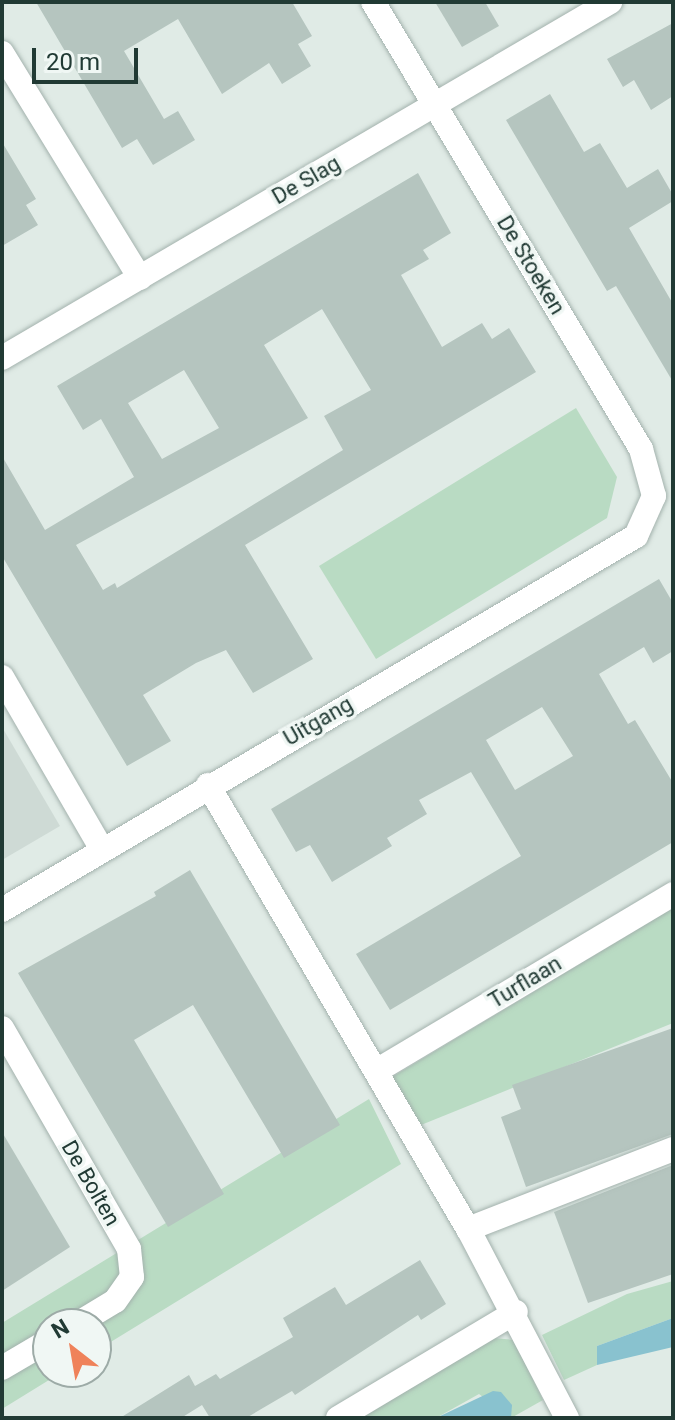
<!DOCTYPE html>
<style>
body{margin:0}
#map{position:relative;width:675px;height:1420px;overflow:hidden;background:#e0ebe6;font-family:Roboto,sans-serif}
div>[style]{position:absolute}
.built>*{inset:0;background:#cedad5}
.green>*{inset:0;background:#b9dbc3}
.water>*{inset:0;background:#89c2cf}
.building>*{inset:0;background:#b5c5bf}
.roads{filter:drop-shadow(0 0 2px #a3b2ad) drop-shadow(0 0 2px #a3b2ad)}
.street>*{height:24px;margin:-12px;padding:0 12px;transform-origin:12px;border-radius:12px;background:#fff}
span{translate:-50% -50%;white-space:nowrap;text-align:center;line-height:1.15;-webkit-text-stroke:7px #f0f7f4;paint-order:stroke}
.street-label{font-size:22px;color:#213a34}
.frame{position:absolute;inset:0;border:4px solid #213a34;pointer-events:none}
.north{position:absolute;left:32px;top:1308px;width:80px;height:80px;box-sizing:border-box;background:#f0f7f4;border:2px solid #9daba7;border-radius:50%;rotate:329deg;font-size:22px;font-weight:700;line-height:32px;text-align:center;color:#213a34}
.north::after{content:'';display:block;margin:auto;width:28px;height:36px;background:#ef825a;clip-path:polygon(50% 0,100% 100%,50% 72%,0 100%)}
.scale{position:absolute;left:32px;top:48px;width:106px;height:36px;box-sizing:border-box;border:4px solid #213a34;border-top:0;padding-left:10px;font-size:24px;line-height:28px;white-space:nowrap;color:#213a34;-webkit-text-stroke:6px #f0f7f4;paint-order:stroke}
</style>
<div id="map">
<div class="built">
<i style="clip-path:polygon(2px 727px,60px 826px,2px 860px)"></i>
</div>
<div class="green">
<i style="clip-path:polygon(576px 408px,617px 477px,607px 518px,376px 659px,319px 566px)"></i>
<i style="clip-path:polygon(673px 908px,673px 1023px,421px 1125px,392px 1077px)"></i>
<i style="clip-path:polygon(369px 1099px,401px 1164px,96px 1351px,96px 1324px,48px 1324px,48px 1372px,62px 1372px,2px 1409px,2px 1323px)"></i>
<i style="clip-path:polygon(673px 1281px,673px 1318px,597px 1346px,597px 1365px,564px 1380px,542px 1335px,627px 1294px)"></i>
<i style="clip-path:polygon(493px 1338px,514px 1340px,543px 1400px,511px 1418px,479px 1394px,436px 1418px,362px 1418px)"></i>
</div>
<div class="water">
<i style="clip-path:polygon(673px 1318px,673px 1347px,597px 1365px,597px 1346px)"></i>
<i style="clip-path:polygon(493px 1391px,501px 1392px,512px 1405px,511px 1418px,436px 1418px)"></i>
</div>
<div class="building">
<i style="clip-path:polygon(36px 2px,292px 2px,312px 36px,298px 44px,311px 66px,282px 84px,269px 63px,222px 94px,178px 19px,124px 51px,164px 119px,178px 111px,195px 140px,153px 165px,137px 139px,122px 148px)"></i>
<i style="clip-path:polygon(435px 2px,485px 2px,499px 26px,462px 47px)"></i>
<i style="clip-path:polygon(673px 23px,673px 96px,651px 110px,634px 80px,623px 87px,607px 59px)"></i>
<i style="clip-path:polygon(550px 94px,584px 152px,600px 143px,627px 188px,658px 169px,673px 195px,673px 201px,629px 228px,673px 304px,673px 382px,616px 286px,607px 291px,506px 120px)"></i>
<i style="clip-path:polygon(2px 142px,36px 199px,26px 205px,38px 225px,2px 246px)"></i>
<i style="clip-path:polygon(evenodd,418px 173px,451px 233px,423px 250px,429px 259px,401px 275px,442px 347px,482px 323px,492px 339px,509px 328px,536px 372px,245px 545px,313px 659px,253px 693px,226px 650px,196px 663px,143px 695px,171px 741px,127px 766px,2px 556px,2px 456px,45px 530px,134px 477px,101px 419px,83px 430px,57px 386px,418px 173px,322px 309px,371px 390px,324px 416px,343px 450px,117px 588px,115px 583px,103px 590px,76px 545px,308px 418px,264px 345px,322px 309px,418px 173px,184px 370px,219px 428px,162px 459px,128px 403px,184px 370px)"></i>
<i style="clip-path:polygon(evenodd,659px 579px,673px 603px,673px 651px,653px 663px,644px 647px,599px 674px,628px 724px,635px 720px,673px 783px,673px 842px,390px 1010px,356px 954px,521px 856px,471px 772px,419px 800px,427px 814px,387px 838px,392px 846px,332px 882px,310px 845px,296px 852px,271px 809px,659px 579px,542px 707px,573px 756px,515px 790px,486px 740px,542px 707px)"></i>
<i style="clip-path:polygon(190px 870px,340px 1125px,284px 1158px,193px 1005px,134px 1040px,224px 1194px,168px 1227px,18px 973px,156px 896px,154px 892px)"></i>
<i style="clip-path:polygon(673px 1028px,673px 1134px,526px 1187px,501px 1117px,521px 1109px,512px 1085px)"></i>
<i style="clip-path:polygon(2px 1132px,70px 1247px,2px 1291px)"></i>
<i style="clip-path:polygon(673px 1165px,673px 1274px,588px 1303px,554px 1212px)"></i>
<i style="clip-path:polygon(420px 1260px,446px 1304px,421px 1320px,418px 1315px,295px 1395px,292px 1391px,246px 1418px,210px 1418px,202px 1405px,181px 1418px,120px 1418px,189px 1375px,195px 1386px,216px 1374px,220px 1379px,293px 1337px,283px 1318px,335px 1287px,346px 1305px)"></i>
</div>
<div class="roads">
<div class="street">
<i style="left:2px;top:53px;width:264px;rotate:58.5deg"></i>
<i style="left:2px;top:358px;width:705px;rotate:-30.35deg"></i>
<i style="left:2px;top:677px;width:198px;rotate:59.9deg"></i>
<i style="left:208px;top:785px;width:515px;rotate:59.65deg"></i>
<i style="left:2px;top:910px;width:736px;rotate:-30.54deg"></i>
<i style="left:636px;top:536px;width:44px;rotate:-65.8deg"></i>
<i style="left:654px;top:496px;width:49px;rotate:-105.5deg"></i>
<i style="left:641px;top:449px;width:521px;rotate:-120.94deg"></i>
<i style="left:2px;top:1028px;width:255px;rotate:60.1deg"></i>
<i style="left:129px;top:1249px;width:28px;rotate:84deg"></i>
<i style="left:132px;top:1277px;width:29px;rotate:125deg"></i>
<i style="left:115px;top:1301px;width:44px;rotate:148.8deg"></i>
<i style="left:378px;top:1070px;width:344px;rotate:-30.8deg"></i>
<i style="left:2px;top:1368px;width:53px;rotate:-30.4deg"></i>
<i style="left:338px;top:1418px;width:207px;rotate:-30.8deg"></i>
<i style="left:567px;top:1418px;width:213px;rotate:-117.6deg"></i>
<i style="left:468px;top:1229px;width:220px;rotate:-21.3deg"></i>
</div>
</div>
<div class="street-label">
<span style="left:306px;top:180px;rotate:-30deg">De Slag</span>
<span style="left:531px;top:265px;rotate:59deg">De Stoeken</span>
<span style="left:318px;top:721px;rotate:-30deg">Uitgang</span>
<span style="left:525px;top:982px;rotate:-31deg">Turflaan</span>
<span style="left:91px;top:1183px;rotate:60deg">De Bolten</span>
</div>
<div class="frame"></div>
<div class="north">N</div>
<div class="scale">20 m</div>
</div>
